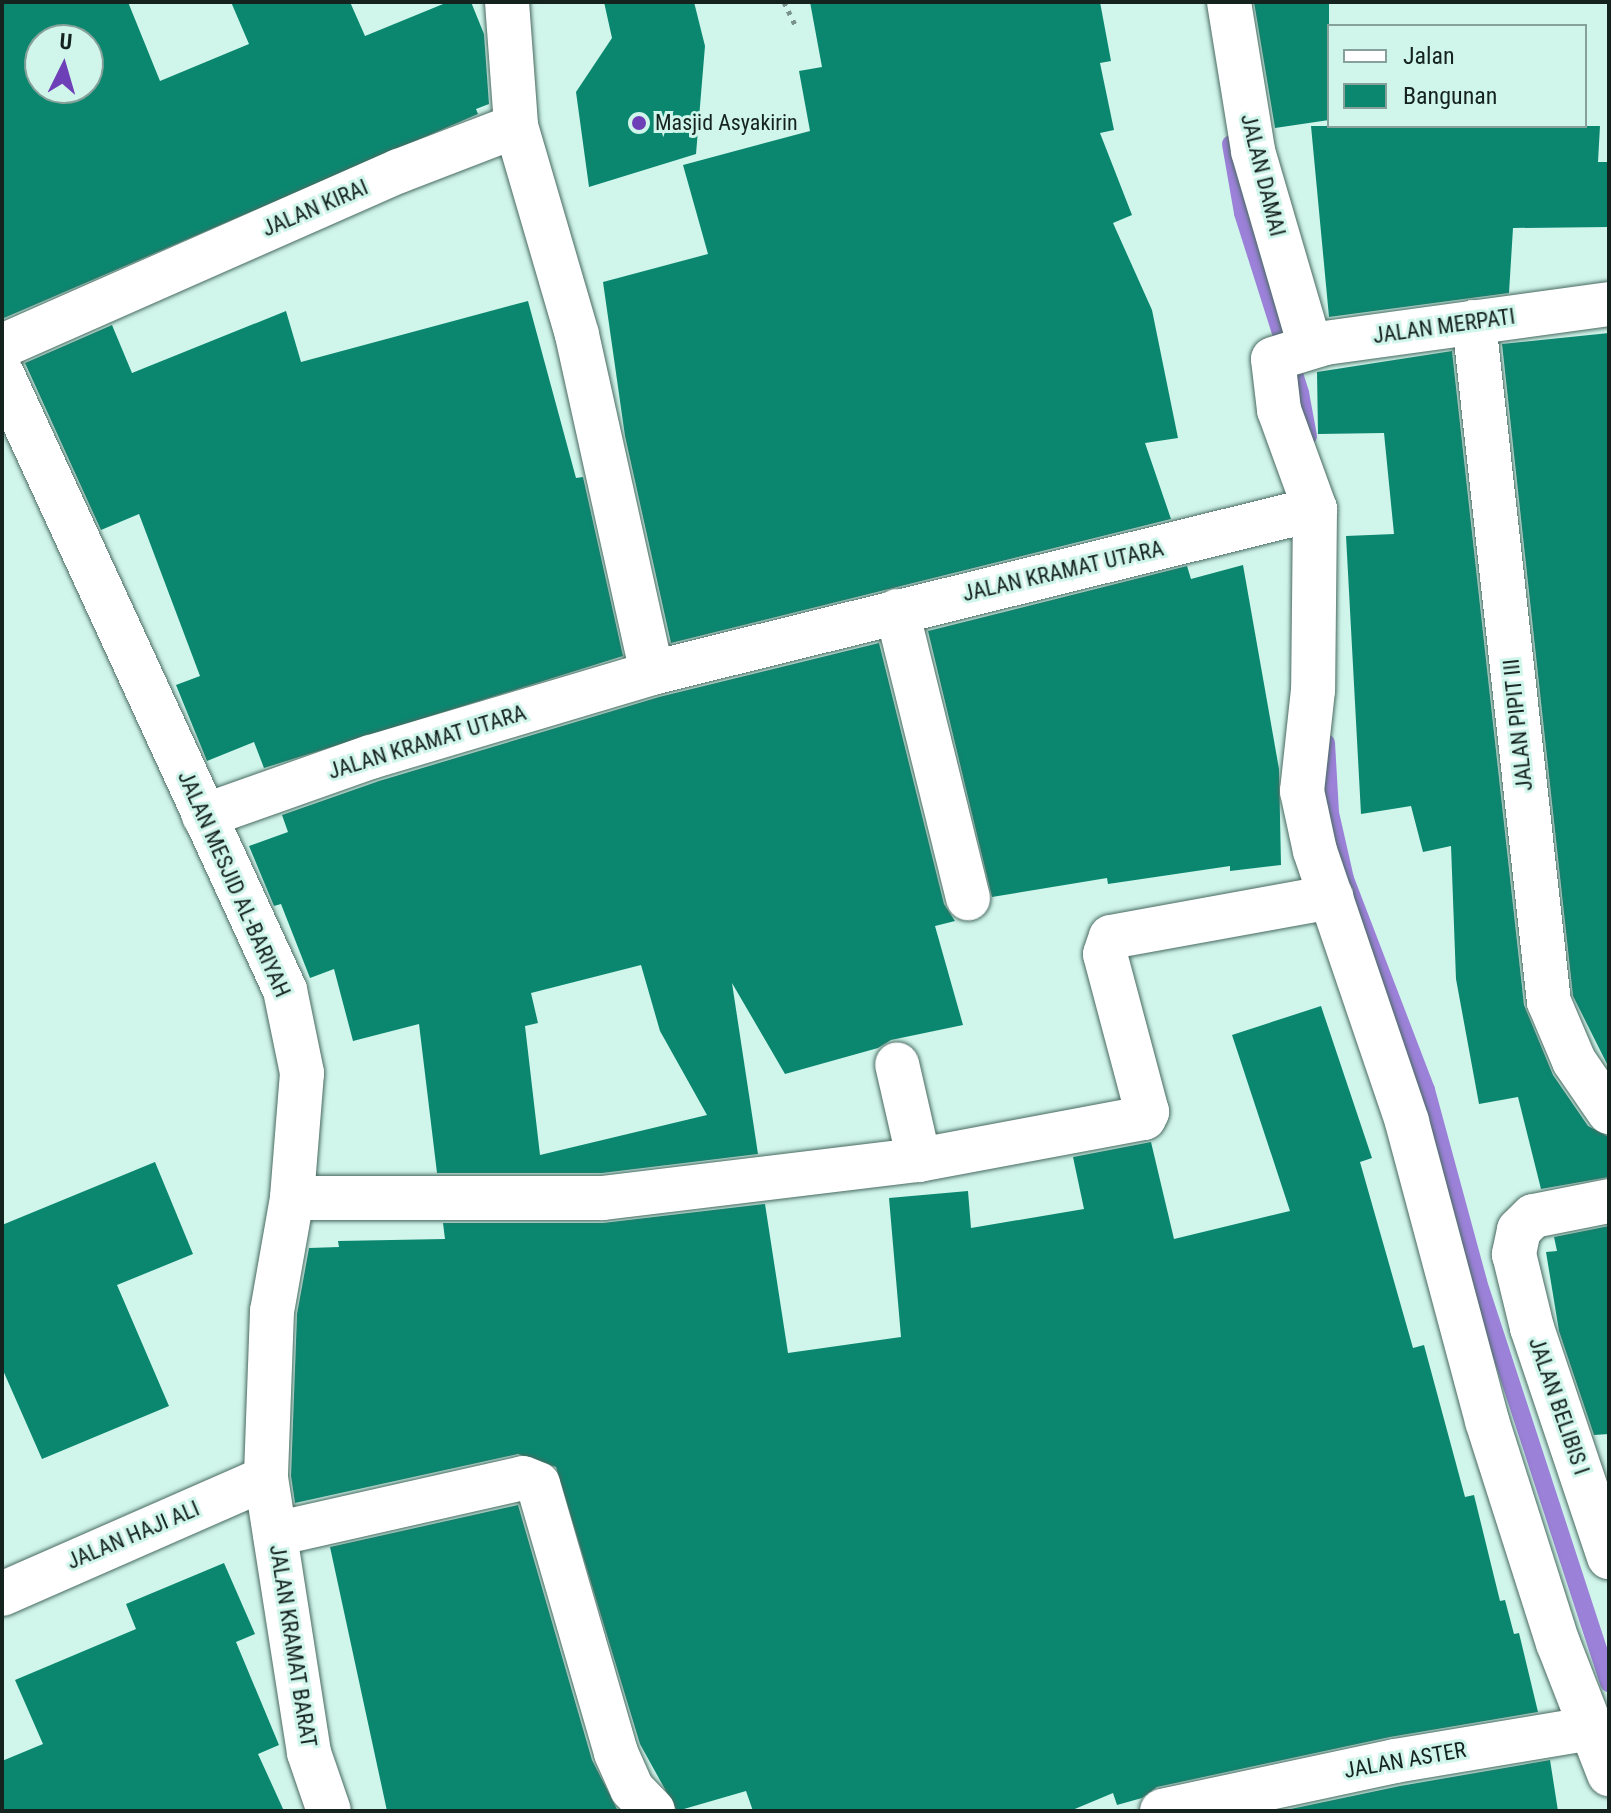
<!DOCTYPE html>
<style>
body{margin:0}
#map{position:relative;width:1611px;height:1813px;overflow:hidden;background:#d0f5ea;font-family:"Roboto Condensed",sans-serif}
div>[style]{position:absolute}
.stream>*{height:18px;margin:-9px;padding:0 9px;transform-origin:9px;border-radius:9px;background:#9b81d8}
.building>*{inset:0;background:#0b8770}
.path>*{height:5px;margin-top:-2.5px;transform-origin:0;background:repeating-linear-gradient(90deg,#79938b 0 4px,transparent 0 10px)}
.roads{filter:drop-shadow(0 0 2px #496a61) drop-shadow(0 0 2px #496a61)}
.minor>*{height:44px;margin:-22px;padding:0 22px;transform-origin:22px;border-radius:22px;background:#fff}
.dots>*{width:22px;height:22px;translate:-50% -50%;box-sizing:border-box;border:4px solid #d0f5ea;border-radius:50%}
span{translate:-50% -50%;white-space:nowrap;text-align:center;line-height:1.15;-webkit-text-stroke:6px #d0f5ea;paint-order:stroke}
.poi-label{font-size:22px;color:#15231f}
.left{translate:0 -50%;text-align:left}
.street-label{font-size:22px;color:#15231f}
.frame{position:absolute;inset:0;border:4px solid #15231f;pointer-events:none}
.legend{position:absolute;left:1327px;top:24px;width:260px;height:104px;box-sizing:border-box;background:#d0f5ea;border:2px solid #85a199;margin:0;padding:10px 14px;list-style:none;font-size:24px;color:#15231f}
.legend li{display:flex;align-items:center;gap:16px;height:40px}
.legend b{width:40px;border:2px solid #85a199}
.north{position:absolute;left:24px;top:24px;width:80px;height:80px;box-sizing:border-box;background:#d0f5ea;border:2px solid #85a199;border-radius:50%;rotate:5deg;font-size:22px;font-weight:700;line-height:32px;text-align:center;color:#15231f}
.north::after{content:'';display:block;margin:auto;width:28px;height:36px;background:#6e40b8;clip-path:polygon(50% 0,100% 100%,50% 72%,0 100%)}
</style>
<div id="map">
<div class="stream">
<i style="left:1231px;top:144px;width:70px;rotate:80.1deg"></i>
<i style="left:1243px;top:213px;width:189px;rotate:72.4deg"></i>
<i style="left:1300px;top:393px;width:44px;rotate:79.5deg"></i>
<i style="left:1326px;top:743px;width:70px;rotate:86.7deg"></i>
<i style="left:1330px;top:813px;width:68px;rotate:77.2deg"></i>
<i style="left:1345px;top:879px;width:226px;rotate:69deg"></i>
<i style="left:1426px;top:1090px;width:199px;rotate:74.8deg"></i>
<i style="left:1478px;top:1282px;width:422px;rotate:71.9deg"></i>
</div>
<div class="building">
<i style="clip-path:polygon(evenodd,2px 2px,128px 2px,160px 81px,249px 44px,231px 2px,350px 2px,365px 36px,448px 2px,471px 2px,484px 34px,489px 104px,476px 109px,478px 114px,4px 318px,2px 2px,40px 40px,88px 40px,88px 88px,40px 88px,40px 40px)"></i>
<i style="clip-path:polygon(604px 2px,694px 2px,705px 46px,696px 154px,589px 187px,576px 92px,612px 38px)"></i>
<i style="clip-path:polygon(810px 2px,1100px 2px,1111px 61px,1100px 63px,1114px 130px,1100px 133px,1132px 215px,1113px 223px,1152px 310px,1178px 438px,1145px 443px,1171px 519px,671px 643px,625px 436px,603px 282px,708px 254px,683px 165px,810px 131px,799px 71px,822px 67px)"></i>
<i style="clip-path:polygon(1254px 2px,1329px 2px,1329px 120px,1275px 128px)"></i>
<i style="clip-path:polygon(1311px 126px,1600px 126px,1598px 162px,1609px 162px,1609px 227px,1513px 228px,1509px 293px,1329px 317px)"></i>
<i style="clip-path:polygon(528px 301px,576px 478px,583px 477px,623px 656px,264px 768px,254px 742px,207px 761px,176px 685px,200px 676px,139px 514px,101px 530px,25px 363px,112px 325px,132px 373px,286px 311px,301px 362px)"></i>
<i style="clip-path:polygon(1609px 333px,1609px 1068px,1573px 996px,1502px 344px)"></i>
<i style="clip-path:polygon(1452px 351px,1524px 1005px,1553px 1075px,1588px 1126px,1609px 1137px,1609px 1177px,1541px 1189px,1518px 1097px,1479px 1104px,1456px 979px,1451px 846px,1423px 852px,1411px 806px,1361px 814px,1346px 536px,1394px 534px,1384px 433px,1318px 434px,1317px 372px)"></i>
<i style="clip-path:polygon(1243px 565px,1279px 769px,1281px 865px,1230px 871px,1230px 866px,1108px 884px,1107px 878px,992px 897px,928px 631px,1187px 566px,1191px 579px)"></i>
<i style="clip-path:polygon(evenodd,879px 643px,944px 904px,955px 921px,935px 926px,963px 1025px,891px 1040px,878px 1048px,785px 1074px,732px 983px,758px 1154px,602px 1173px,437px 1173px,419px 1024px,353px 1041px,334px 969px,310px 978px,281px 904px,274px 906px,249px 846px,288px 832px,282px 815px,379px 781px,659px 697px,879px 643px,641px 965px,660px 1031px,707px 1115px,540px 1155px,525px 1026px,538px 1023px,531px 993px,641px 965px)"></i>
<i style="clip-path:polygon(1321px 1006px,1372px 1158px,1360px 1162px,1413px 1348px,1424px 1345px,1465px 1497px,1474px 1495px,1500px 1601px,1505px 1600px,1514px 1634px,1519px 1633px,1538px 1712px,1390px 1737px,1157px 1787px,1142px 1798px,1117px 1805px,1113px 1793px,1070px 1811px,753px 1811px,746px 1791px,677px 1811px,640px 1744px,556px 1467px,518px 1454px,295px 1503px,291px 1476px,297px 1314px,309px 1248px,339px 1247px,338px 1241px,445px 1239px,443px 1223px,603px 1223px,765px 1204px,788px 1353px,901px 1337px,889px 1198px,968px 1191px,971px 1228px,1084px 1209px,1073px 1157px,1151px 1142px,1174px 1239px,1290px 1211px,1232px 1035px)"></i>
<i style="clip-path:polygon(155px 1162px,193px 1254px,117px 1285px,169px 1406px,42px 1459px,2px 1368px,2px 1225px)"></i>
<i style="clip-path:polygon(1609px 1226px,1609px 1434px,1594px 1435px,1559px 1331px,1546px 1252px,1557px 1251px,1554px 1237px)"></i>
<i style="clip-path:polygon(518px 1505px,592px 1760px,618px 1811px,387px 1811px,330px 1547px)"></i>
<i style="clip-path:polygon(224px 1563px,255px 1634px,236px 1642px,279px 1745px,258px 1754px,284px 1811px,2px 1811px,2px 1761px,43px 1744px,15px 1680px,136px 1629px,126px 1604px)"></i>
<i style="clip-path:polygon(1550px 1760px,1558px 1811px,1281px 1811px,1400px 1786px)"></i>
</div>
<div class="path">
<i style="left:784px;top:2px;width:28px;rotate:64deg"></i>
</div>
<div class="roads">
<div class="minor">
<i style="left:507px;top:2px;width:124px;rotate:85.8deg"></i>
<i style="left:516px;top:126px;width:218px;rotate:73.7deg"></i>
<i style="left:577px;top:335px;width:346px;rotate:77.5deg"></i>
<i style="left:1229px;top:2px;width:151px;rotate:80.8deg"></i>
<i style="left:1253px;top:151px;width:203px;rotate:73.7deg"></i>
<i style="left:1474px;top:322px;width:684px;rotate:83.71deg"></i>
<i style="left:1549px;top:1002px;width:64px;rotate:67deg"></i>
<i style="left:1574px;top:1061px;width:62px;rotate:55.5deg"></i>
<i style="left:2px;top:346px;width:434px;rotate:-23.8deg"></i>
<i style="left:399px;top:171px;width:125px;rotate:-21deg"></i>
<i style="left:2px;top:374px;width:678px;rotate:65.33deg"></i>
<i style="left:285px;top:990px;width:85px;rotate:78.4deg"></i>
<i style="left:302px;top:1073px;width:125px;rotate:94.6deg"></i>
<i style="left:292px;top:1198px;width:115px;rotate:100deg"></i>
<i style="left:272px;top:1311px;width:167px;rotate:92.1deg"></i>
<i style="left:266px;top:1478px;width:278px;rotate:81.1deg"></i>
<i style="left:309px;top:1753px;width:61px;rotate:71deg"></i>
<i style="left:1315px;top:509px;width:181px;rotate:90.6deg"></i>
<i style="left:1313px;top:690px;width:102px;rotate:96.2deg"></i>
<i style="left:1302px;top:791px;width:61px;rotate:77.8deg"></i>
<i style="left:1315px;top:851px;width:286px;rotate:71.2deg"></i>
<i style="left:1407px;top:1122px;width:310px;rotate:75deg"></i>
<i style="left:1487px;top:1421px;width:233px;rotate:72.3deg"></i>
<i style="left:1558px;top:1643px;width:141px;rotate:68.7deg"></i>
<i style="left:897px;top:611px;width:296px;rotate:76.1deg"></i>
<i style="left:204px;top:816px;width:177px;rotate:-19.5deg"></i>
<i style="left:371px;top:757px;width:293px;rotate:-16.6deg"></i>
<i style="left:652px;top:673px;width:683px;rotate:-13.89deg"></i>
<i style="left:1315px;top:509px;width:105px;rotate:-110deg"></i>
<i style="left:1279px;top:410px;width:51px;rotate:-96.7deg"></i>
<i style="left:1273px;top:359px;width:54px;rotate:-17.1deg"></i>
<i style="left:1325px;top:343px;width:287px;rotate:-7.8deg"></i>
<i style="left:919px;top:1160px;width:229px;rotate:-10.6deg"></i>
<i style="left:1144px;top:1118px;width:7px;rotate:-63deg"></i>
<i style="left:1147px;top:1112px;width:163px;rotate:-104.9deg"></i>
<i style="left:1105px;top:954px;width:18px;rotate:-71deg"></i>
<i style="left:1111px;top:937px;width:224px;rotate:-10.3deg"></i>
<i style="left:292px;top:1198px;width:311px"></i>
<i style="left:603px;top:1198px;width:318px;rotate:-6.9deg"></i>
<i style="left:919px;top:1160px;width:98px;rotate:-102.9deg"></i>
<i style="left:1609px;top:1201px;width:77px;rotate:168.8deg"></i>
<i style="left:1533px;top:1216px;width:20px;rotate:135deg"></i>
<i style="left:1519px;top:1230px;width:25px;rotate:102deg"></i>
<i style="left:1514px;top:1254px;width:76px;rotate:76.3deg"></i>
<i style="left:1532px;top:1328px;width:242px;rotate:71.4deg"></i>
<i style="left:275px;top:1534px;width:254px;rotate:-12.7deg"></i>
<i style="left:523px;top:1478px;width:16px;rotate:22deg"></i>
<i style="left:538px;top:1484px;width:280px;rotate:73.8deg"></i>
<i style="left:616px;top:1753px;width:39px;rotate:66deg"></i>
<i style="left:632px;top:1789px;width:30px;rotate:46deg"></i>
<i style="left:2px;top:1594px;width:288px;rotate:-23.7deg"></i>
<i style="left:1162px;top:1811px;width:238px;rotate:-12.1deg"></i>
<i style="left:1395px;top:1761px;width:200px;rotate:-9.5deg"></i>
</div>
</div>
<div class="dots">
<i style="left:639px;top:123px;background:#6e40b8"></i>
</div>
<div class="poi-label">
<span class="left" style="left:655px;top:123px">Masjid Asyakirin</span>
</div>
<div class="street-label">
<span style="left:1263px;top:175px;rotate:76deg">JALAN DAMAI</span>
<span style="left:315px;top:208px;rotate:-23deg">JALAN KIRAI</span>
<span style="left:1444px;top:326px;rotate:-8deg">JALAN MERPATI</span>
<span style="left:1063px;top:571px;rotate:-13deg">JALAN KRAMAT UTARA</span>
<span style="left:1518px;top:725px;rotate:-96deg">JALAN PIPIT III</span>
<span style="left:427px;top:742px;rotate:-17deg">JALAN KRAMAT UTARA</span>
<span style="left:234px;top:884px;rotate:66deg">JALAN MESJID AL-BARIYAH</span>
<span style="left:1559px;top:1406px;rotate:71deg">JALAN BELIBIS I</span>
<span style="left:133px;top:1535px;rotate:-23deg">JALAN HAJI ALI</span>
<span style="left:293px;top:1646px;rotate:81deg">JALAN KRAMAT BARAT</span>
<span style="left:1405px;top:1760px;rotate:-10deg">JALAN ASTER</span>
</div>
<div class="frame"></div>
<ul class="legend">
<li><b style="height:10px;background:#fff"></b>Jalan</li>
<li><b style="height:22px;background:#0b8770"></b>Bangunan</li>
</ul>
<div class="north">U</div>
</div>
